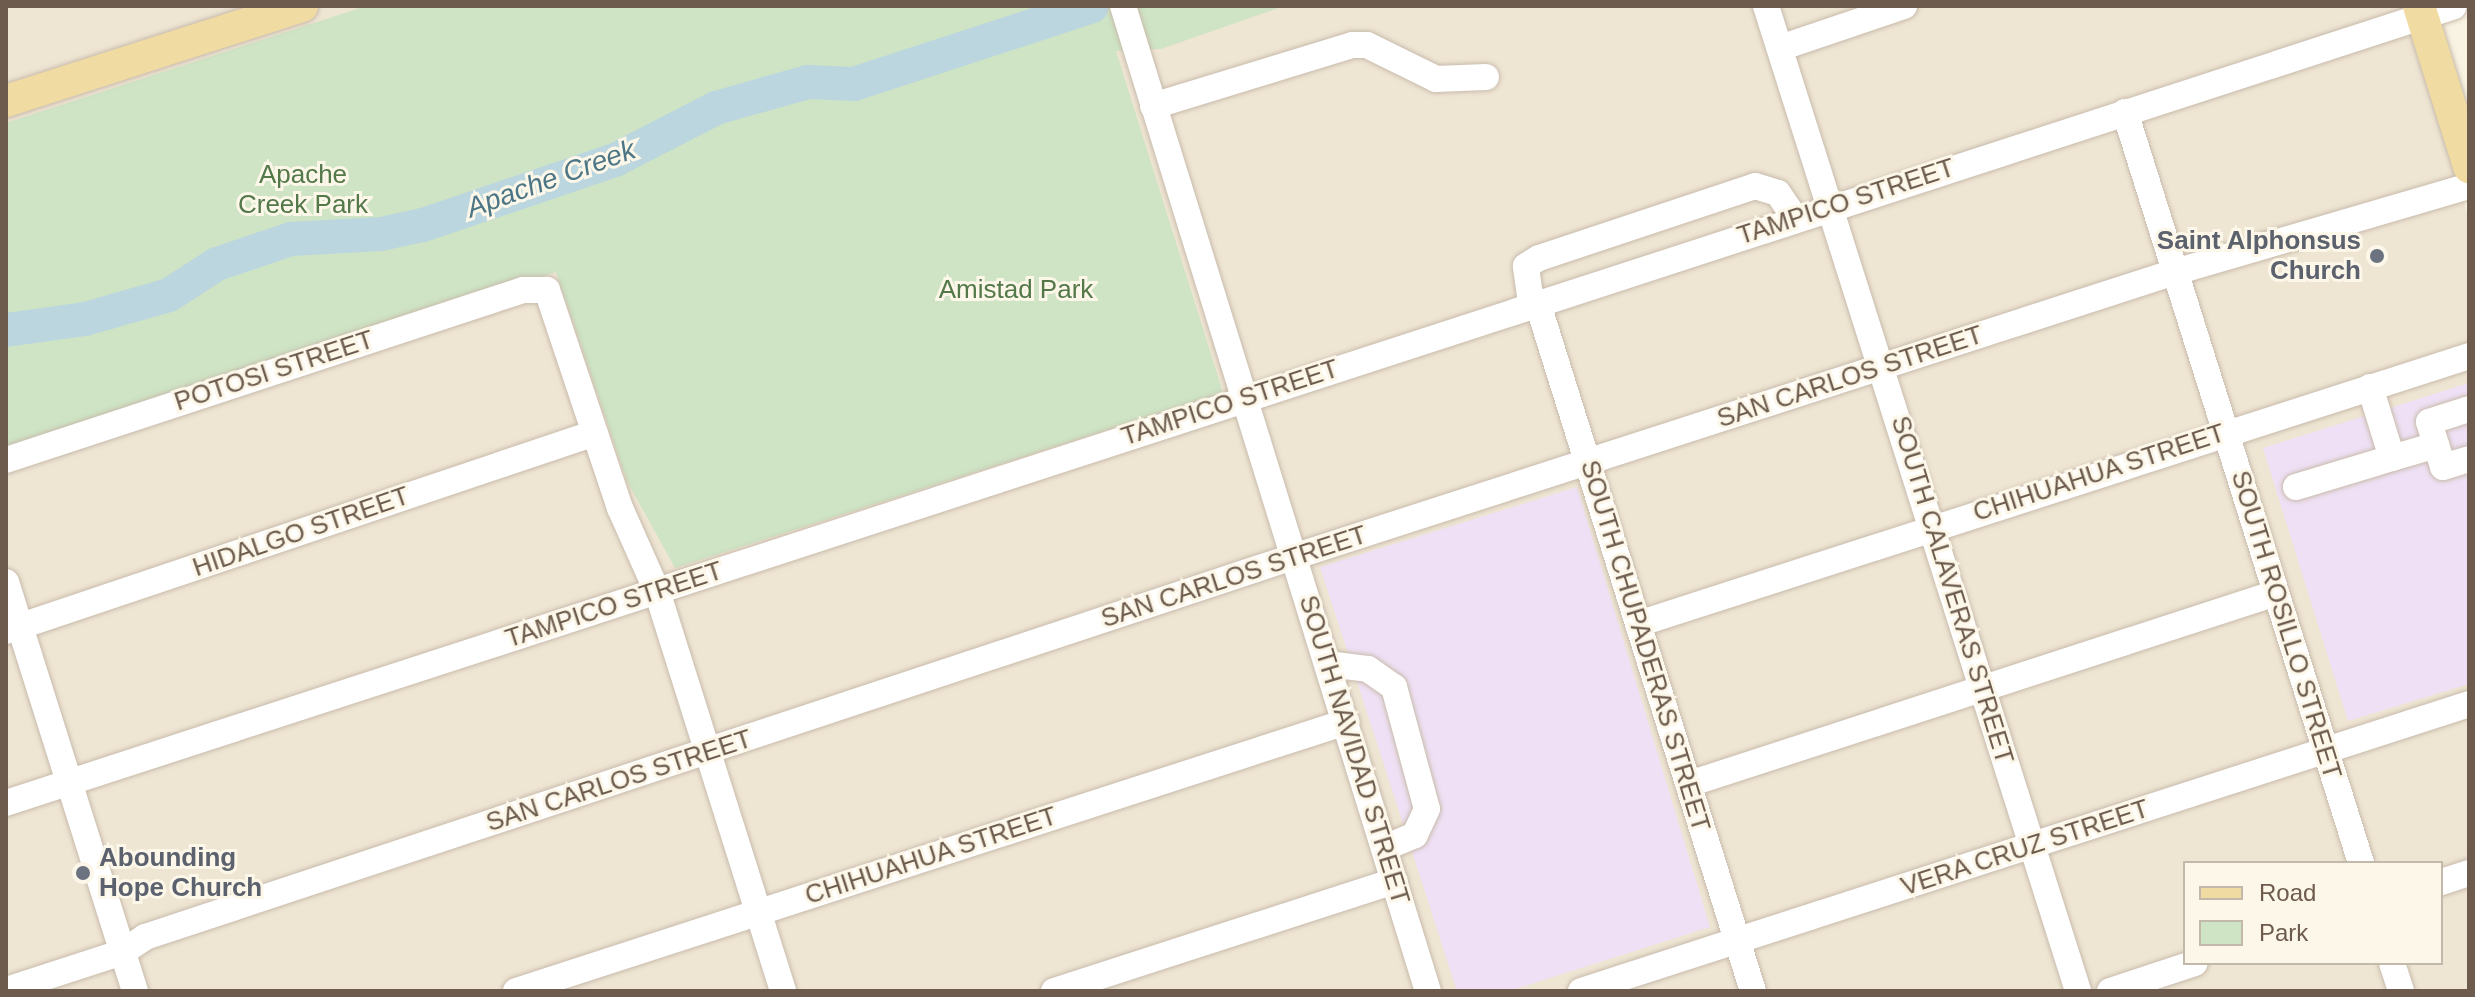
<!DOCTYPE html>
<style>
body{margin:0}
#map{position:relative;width:2475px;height:997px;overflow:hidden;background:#f9f3e3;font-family:Arial,sans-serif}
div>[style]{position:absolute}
.residential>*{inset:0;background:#efe5d3}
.education>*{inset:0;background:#efe0f5}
.green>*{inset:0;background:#cee4c4}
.river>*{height:34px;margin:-17px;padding:0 17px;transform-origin:17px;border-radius:17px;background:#bbd6df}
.roads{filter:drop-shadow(0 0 2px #c8bbac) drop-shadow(0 0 2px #c8bbac)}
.minor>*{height:26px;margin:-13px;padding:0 13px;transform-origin:13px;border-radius:13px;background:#fff}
.major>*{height:32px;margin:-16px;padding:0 16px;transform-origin:16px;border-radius:16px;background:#f0dba3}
.dots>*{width:22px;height:22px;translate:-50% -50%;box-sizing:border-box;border:4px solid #fcf7e9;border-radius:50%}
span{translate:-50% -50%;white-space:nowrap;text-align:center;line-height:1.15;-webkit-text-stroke:6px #fcf7e9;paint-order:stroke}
.park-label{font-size:26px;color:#537849}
.street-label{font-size:26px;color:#6d5c4d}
.worship-label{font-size:26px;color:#5b616d;font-weight:700}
.right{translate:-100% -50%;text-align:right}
.left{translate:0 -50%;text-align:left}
.water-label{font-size:28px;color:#4c7685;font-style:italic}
.frame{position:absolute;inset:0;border:8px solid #6d5c4d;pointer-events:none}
.legend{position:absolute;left:2183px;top:861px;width:260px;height:104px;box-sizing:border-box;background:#fcf7e9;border:2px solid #c3b9ab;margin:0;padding:10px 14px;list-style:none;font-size:24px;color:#6d5c4d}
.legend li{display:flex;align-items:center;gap:16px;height:40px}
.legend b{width:40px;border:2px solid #c3b9ab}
</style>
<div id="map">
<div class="residential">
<i style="clip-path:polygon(evenodd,6px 6px,2402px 6px,2469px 218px,2469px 991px,6px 991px,6px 6px,2185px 863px,2441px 863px,2441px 963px,2185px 963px,2185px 863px)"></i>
</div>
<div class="education">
<i style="clip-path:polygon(2469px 383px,2469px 684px,2348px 721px,2263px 448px)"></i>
<i style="clip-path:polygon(1577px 487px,1710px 927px,1509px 991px,1457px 991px,1320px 567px)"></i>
</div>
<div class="green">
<i style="clip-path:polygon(366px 6px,1284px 6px,1161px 49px,1116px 51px,1223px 393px,675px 568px,627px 481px,556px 272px,6px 449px,6px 123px)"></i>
</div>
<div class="river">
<i style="left:6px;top:330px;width:80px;rotate:-7.9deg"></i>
<i style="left:85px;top:319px;width:87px;rotate:-15.9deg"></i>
<i style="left:169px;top:295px;width:57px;rotate:-32.9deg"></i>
<i style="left:217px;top:264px;width:78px;rotate:-18.7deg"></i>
<i style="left:291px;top:239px;width:90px;rotate:-3.2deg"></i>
<i style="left:381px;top:234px;width:43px;rotate:-12.1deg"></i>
<i style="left:423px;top:225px;width:203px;rotate:-18.7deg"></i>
<i style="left:615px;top:160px;width:114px;rotate:-27.2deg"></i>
<i style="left:716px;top:108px;width:96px;rotate:-15.8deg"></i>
<i style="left:808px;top:82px;width:46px;rotate:2.5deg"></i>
<i style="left:854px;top:84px;width:250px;rotate:-18.1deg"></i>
</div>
<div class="roads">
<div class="minor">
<i style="left:1123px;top:6px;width:1031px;rotate:72.8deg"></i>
<i style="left:1766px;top:6px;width:1033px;rotate:72.42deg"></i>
<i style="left:1780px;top:48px;width:131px;rotate:-18.7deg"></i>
<i style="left:1153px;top:106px;width:208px;rotate:-17deg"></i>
<i style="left:1352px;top:45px;width:15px"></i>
<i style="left:1367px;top:45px;width:77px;rotate:26.2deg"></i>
<i style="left:1436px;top:79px;width:50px;rotate:-2.3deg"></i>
<i style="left:2125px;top:112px;width:787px;rotate:72.55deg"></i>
<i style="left:1537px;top:301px;width:723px;rotate:72.62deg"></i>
<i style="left:1531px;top:303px;width:37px;rotate:-98deg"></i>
<i style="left:1526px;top:266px;width:15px;rotate:-32deg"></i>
<i style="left:1539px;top:258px;width:228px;rotate:-18.4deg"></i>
<i style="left:1755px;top:186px;width:24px;rotate:17deg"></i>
<i style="left:1778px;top:193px;width:30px;rotate:56deg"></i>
<i style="left:2370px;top:387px;width:74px;rotate:72.8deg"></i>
<i style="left:2392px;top:458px;width:46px;rotate:-16.5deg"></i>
<i style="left:2469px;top:409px;width:42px;rotate:162deg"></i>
<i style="left:2429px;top:422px;width:47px;rotate:72.7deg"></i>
<i style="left:2443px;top:467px;width:27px;rotate:-17deg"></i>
<i style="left:6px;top:460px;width:544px;rotate:-18.2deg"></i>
<i style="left:523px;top:290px;width:24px"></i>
<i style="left:547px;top:290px;width:230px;rotate:71.5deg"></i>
<i style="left:620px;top:508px;width:91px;rotate:66deg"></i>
<i style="left:657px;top:591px;width:419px;rotate:72.5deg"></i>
<i style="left:2296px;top:487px;width:100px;rotate:-16.8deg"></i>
<i style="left:6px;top:582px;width:429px;rotate:72.5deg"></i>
<i style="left:1638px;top:624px;width:873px;rotate:-17.87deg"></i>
<i style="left:6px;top:631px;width:621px;rotate:-18.58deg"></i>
<i style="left:1328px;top:664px;width:40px;rotate:7.1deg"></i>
<i style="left:1368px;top:669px;width:32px;rotate:35deg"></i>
<i style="left:1394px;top:687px;width:126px;rotate:74.9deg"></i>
<i style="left:1427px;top:809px;width:29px;rotate:115deg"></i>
<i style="left:1415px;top:835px;width:33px;rotate:157deg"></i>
<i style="left:1689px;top:784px;width:617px;rotate:-18.02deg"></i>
<i style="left:6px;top:803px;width:2574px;rotate:-18.03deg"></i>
<i style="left:2441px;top:882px;width:29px;rotate:-18deg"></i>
<i style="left:2392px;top:963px;width:29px;rotate:72deg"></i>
<i style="left:6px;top:990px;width:123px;rotate:-18deg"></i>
<i style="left:123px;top:952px;width:27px;rotate:-34deg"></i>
<i style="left:145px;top:937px;width:1209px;rotate:-18.32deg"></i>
<i style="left:1293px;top:557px;width:927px;rotate:-17.91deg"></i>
<i style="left:2175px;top:272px;width:306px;rotate:-16.3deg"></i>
<i style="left:516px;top:991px;width:873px;rotate:-17.96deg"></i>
<i style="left:1054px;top:991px;width:358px;rotate:-17.9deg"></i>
<i style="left:1581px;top:991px;width:933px;rotate:-17.91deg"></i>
<i style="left:2110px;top:991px;width:89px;rotate:-18.2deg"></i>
</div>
<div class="major">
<i style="left:2419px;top:6px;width:169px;rotate:72.7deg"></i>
<i style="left:6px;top:101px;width:311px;rotate:-17.8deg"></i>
</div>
</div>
<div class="dots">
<i style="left:2377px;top:256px;background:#6b7280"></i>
<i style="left:83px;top:873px;background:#6b7280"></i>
</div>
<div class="park-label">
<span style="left:303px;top:190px">Apache<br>Creek Park</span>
<span style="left:1016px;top:290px">Amistad Park</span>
</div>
<div class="street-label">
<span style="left:1846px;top:202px;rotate:-18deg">TAMPICO STREET</span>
<span style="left:274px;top:371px;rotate:-18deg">POTOSI STREET</span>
<span style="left:1850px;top:377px;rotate:-18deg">SAN CARLOS STREET</span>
<span style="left:1230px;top:403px;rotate:-18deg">TAMPICO STREET</span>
<span style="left:2099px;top:473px;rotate:-18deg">CHIHUAHUA STREET</span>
<span style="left:301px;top:532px;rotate:-19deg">HIDALGO STREET</span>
<span style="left:1234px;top:577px;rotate:-18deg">SAN CARLOS STREET</span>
<span style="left:1952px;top:590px;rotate:73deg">SOUTH CALAVERAS STREET</span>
<span style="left:614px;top:605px;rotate:-18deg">TAMPICO STREET</span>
<span style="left:2286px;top:625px;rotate:73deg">SOUTH ROSILLO STREET</span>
<span style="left:1645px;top:646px;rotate:73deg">SOUTH CHUPADERAS STREET</span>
<span style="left:1354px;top:750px;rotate:73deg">SOUTH NAVIDAD STREET</span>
<span style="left:619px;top:781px;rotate:-18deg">SAN CARLOS STREET</span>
<span style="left:2025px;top:848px;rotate:-18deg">VERA CRUZ STREET</span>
<span style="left:931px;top:856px;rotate:-18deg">CHIHUAHUA STREET</span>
</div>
<div class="worship-label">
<span class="right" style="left:2361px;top:256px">Saint Alphonsus<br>Church</span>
<span class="left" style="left:99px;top:873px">Abounding<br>Hope Church</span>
</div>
<div class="water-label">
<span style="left:551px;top:179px;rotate:-20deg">Apache Creek</span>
</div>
<div class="frame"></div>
<ul class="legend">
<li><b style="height:10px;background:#f0dba3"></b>Road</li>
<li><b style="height:22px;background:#cee4c4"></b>Park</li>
</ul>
</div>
